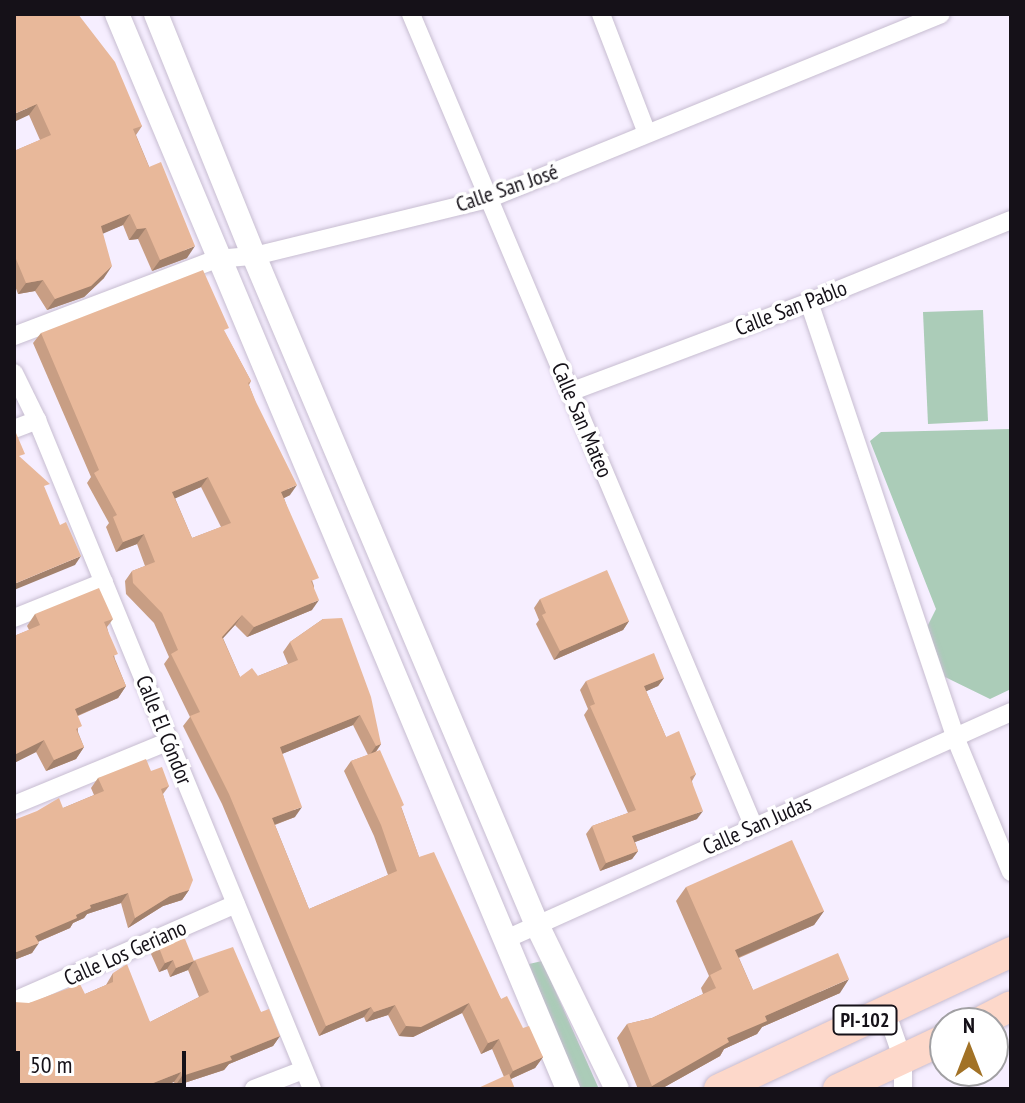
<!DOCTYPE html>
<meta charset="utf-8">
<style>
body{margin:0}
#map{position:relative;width:1025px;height:1103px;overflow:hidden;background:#f6eeff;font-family:"PT Sans Narrow",sans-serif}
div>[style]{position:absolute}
.green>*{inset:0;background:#abccb8}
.roads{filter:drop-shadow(0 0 2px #c7bdd1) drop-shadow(0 0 2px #c7bdd1)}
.minor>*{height:18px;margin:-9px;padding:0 9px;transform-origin:9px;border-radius:9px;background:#fff}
.tertiary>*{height:24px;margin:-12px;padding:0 12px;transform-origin:12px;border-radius:12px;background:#fff}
.primary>*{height:30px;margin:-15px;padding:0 15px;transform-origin:15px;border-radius:15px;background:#fdd8ca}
.wall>*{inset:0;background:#c89e84}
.shaded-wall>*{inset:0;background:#a2816c}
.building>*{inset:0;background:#e8b89a}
span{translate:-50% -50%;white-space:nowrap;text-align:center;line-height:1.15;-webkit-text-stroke:7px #fff;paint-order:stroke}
.shield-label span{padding:2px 6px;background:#fff;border:2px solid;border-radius:6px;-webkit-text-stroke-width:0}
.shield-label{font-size:20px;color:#151118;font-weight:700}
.street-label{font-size:22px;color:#151118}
.frame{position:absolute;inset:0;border:16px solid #151118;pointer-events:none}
.north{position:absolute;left:929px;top:1007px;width:80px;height:80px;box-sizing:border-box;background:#fff;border:2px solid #a1a0a3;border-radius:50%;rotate:0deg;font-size:22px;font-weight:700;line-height:32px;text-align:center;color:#151118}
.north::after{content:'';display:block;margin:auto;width:28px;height:36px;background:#a27226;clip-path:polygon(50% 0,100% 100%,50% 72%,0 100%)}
.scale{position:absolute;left:16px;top:1051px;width:170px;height:36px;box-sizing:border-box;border:4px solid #151118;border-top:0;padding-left:10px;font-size:24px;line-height:28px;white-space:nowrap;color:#151118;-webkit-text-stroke:6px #fff;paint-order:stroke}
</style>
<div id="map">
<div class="green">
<i style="clip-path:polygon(983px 310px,988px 421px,928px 424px,923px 312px)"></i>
<i style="clip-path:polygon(1011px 429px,1011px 689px,990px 699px,945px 677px,927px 627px,936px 609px,870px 441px,881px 432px)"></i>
<i style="clip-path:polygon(542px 961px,599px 1089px,578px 1089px,529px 964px)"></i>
</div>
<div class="roads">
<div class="minor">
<i style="left:411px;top:14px;width:880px;rotate:67.13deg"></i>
<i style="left:601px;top:14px;width:128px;rotate:68.9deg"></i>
<i style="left:809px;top:302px;width:459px;rotate:71.4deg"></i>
<i style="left:955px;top:737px;width:146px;rotate:67.5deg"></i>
<i style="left:14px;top:336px;width:217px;rotate:-20.8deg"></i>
<i style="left:217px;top:259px;width:37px;rotate:-5deg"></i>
<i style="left:254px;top:256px;width:241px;rotate:-13.7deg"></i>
<i style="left:488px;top:199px;width:489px;rotate:-22.2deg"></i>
<i style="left:14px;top:373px;width:52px;rotate:63.9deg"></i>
<i style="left:37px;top:420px;width:723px;rotate:67.65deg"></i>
<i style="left:570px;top:392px;width:255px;rotate:-20.6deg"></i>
<i style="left:809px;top:302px;width:218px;rotate:-22.1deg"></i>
<i style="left:14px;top:429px;width:25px;rotate:-21deg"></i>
<i style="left:14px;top:618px;width:97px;rotate:-21.8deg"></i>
<i style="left:14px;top:805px;width:168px;rotate:-22.4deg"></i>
<i style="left:504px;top:940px;width:556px;rotate:-24.21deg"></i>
<i style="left:14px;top:1001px;width:242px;rotate:-23.6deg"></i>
<i style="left:886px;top:1011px;width:52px;rotate:70.9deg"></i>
<i style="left:903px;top:1060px;width:29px;rotate:90deg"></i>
<i style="left:254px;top:1089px;width:53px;rotate:-21.2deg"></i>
</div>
<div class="tertiary">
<i style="left:117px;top:14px;width:1166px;rotate:67.24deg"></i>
<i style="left:156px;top:14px;width:261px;rotate:68deg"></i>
<i style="left:254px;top:256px;width:726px;rotate:67.07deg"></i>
<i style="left:537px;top:925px;width:182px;rotate:64deg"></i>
</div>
<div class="primary">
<i style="left:978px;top:1023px;width:37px;rotate:-27deg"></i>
<i style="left:719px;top:1089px;width:323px;rotate:-25.1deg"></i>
<i style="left:838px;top:1089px;width:118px;rotate:-25deg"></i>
</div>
</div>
<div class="wall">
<i style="clip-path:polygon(14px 14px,142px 126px,136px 135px,187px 258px,152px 271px,138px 239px,129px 240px,123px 225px,103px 233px,104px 278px,84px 297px,47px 310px,35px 291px,18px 294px,14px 283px,14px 151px,40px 140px,29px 115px)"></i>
<i style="clip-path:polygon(evenodd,41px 333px,225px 333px,251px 381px,249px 385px,290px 495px,284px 498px,314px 586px,312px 610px,247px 637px,235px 625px,223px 638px,240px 677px,258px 676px,288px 664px,283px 652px,290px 642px,323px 619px,381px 744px,376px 752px,402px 809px,419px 857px,501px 999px,543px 1057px,535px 1068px,511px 1079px,504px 1077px,492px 1049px,481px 1054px,462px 1013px,413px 1037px,399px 1036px,388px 1015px,366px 1022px,364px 1017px,319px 1036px,222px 804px,183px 726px,190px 717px,164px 664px,169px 657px,154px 623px,126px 594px,125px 581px,132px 571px,145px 566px,137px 544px,116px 552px,106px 527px,109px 523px,87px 483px,91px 477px,33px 343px,41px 333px,201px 487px,221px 527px,192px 538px,175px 498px,201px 487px,41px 333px,353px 725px,368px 755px,351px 761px,344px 771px,374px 836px,388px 875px,309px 909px,275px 825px,295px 817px,282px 754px,353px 725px)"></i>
<i style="clip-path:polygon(540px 599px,629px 621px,623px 630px,554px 660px,536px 624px,539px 620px,534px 608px)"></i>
<i style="clip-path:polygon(35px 614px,113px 619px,107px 627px,115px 659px,126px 686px,118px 698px,78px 716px,78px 732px,84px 747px,76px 759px,46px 771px,36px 752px,14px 763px,14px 636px,29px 630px,27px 626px)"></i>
<i style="clip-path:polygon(664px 678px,658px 686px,646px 691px,666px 737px,696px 774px,692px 781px,697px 819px,635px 842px,638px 851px,632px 859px,600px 871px,586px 834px,592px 826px,628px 813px,584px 715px,588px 709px,580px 690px,586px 681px)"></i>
<i style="clip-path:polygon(151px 771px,169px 786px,163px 794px,189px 890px,182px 900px,163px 906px,128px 928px,121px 903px,87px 914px,84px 918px,73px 923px,70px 928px,38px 942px,32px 953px,14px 960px,14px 820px,63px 808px,94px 795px,91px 788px,98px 778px)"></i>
<i style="clip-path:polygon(686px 887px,824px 911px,814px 925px,739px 958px,753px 990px,840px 993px,762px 1027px,757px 1034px,724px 1049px,720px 1056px,661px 1089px,638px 1089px,617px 1038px,627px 1024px,652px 1018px,703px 994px,701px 988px,709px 976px,676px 901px)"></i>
<i style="clip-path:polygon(158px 945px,194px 961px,195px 960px,261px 1012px,280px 1036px,273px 1046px,229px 1064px,224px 1070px,175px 1086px,174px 1082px,155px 1089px,14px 1089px,29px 1003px,85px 994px,106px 985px,113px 973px,150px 1022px,199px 997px,188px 970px,170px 977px,167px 969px,159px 972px,151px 954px)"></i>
</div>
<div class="shaded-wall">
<i style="clip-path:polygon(37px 104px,29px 115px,14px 122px,14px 114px)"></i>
<i style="clip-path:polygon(130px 214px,123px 225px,93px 238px,101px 226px)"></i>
<i style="clip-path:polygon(146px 228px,138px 239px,129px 240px,137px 229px)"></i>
<i style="clip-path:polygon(195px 246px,187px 258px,152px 271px,160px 260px)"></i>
<i style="clip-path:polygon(112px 266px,104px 278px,84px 297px,47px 310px,55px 299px)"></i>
<i style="clip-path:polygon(43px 280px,35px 291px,18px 294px,26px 283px)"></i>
<i style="clip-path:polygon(208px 477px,201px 487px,165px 503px,172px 492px)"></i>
<i style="clip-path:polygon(297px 485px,290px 495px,274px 503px,281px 492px)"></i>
<i style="clip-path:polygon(144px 534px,137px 544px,116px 552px,123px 542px)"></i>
<i style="clip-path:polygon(81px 556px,75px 565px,14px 590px,14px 584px)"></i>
<i style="clip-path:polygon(319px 600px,312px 610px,247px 637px,254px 627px)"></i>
<i style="clip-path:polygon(242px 615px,235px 625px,215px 647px,222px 637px)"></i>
<i style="clip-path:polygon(629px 621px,623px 630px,554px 660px,560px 651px)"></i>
<i style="clip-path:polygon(664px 678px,658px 686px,638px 695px,644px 686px)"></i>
<i style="clip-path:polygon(126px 686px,118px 698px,67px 720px,75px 709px)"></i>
<i style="clip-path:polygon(360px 715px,353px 725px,272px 758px,280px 747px)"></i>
<i style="clip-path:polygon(44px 740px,36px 752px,14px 763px,14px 755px)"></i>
<i style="clip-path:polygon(381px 744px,374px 754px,369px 756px,376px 746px)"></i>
<i style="clip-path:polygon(84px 747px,76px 759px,46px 771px,54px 760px)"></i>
<i style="clip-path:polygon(302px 807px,295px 817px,265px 828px,272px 818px)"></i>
<i style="clip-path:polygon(703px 811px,697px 819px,627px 845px,632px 836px)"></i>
<i style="clip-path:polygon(638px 851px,632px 859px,600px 871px,606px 863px)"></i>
<i style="clip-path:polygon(189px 890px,182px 900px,163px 906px,128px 928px,135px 918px,170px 896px)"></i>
<i style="clip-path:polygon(128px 893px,121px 903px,87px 914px,84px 918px,73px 923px,70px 928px,28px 946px,35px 936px,76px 915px,90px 905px)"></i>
<i style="clip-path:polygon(824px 911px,814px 925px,725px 963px,735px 950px)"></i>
<i style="clip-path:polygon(39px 943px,32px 953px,14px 960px,14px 953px)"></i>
<i style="clip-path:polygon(173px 960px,167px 969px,159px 972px,165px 963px)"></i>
<i style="clip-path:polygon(194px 961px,188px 970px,170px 977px,176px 968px)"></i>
<i style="clip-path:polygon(849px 979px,840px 993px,762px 1027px,757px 1034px,724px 1049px,720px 1056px,661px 1089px,650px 1089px,652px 1086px,727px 1038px,765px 1016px)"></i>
<i style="clip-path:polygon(469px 1003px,462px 1013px,413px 1037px,399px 1036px,406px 1026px)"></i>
<i style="clip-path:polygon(395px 1005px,388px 1015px,366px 1022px,374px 1012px)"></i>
<i style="clip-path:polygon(371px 1007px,364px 1017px,319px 1036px,326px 1026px)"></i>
<i style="clip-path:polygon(280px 1036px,273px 1046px,229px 1064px,224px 1070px,175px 1086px,182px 1076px)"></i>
<i style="clip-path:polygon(499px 1039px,492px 1049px,481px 1054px,488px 1043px)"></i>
<i style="clip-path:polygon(543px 1057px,535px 1068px,506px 1081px,513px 1071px)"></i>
<i style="clip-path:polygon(181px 1072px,174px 1082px,155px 1089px,138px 1089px)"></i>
</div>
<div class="building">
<i style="clip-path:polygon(14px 14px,78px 14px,115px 62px,142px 126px,133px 129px,149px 167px,161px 162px,195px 246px,160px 260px,146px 228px,137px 229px,130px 214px,101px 226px,112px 266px,91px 286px,55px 299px,43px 280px,26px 283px,16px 259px,14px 261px,14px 151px,51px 135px,37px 104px,14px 114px)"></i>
<i style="clip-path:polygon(evenodd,203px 270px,229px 328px,224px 330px,251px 381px,248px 383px,256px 402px,297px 485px,281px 492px,319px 578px,311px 581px,319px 600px,254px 627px,242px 615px,222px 637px,240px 677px,252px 668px,258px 676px,298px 660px,290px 642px,323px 619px,342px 618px,371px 697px,381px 744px,376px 746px,360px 715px,280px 747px,302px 807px,272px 818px,309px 909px,397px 871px,381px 825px,351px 761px,380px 750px,404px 805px,401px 807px,419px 857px,434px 852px,501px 999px,507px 996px,523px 1028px,529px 1026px,543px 1057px,513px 1071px,499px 1039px,488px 1043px,469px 1003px,421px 1027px,406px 1026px,395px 1005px,374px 1012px,371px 1007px,326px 1026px,229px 794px,190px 716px,200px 712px,171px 654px,178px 650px,162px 613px,133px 583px,132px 571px,155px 562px,144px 534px,123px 542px,113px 517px,117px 515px,94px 473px,99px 470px,41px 333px,203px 270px,208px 477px,231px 523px,192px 538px,172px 492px,208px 477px)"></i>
<i style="clip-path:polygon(16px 433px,25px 454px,19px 456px,50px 484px,44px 486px,60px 525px,66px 522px,81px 556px,14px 584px,14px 434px)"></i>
<i style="clip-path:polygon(607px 570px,629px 621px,560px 651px,542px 615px,546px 613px,540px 599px)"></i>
<i style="clip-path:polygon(99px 588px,113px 619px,104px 622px,118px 654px,113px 656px,126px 686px,75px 709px,82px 726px,76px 729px,84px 747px,54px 760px,44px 740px,14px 755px,14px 636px,40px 625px,35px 614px)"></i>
<i style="clip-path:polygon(654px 653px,664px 678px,644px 686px,666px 737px,679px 731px,696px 774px,690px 777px,703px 811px,632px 836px,638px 851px,606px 863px,592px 826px,636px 810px,590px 706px,595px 704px,586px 681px)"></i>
<i style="clip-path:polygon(146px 759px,151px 771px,162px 767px,169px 786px,161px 789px,193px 880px,189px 890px,170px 896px,135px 918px,128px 893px,90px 905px,91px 908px,76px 915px,77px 918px,35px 936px,39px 943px,14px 953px,14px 820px,37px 811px,59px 798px,63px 808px,104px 791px,98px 778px)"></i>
<i style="clip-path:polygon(792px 840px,824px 911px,735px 950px,753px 990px,838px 953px,849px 979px,765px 1016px,767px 1021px,727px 1038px,729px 1042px,652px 1086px,627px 1024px,652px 1018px,716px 988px,710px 975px,722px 969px,686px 887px)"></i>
<i style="clip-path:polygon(183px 934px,194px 961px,176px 968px,173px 960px,165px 963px,158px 945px)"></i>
<i style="clip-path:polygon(233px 947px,261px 1012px,269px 1009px,280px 1036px,230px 1056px,232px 1060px,182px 1076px,181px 1072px,138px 1089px,14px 1089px,14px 1002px,29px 1003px,80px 984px,85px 994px,113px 982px,113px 973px,127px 964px,150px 1022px,209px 992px,195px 960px)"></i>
<i style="clip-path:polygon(509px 1074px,515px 1089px,476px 1089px)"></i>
</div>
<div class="shield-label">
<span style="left:865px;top:1020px">PI-102</span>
</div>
<div class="street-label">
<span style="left:507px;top:188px;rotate:-19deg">Calle San José</span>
<span style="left:791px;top:308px;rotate:-21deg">Calle San Pablo</span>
<span style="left:582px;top:420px;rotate:67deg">Calle San Mateo</span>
<span style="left:164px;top:730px;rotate:68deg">Calle El Cóndor</span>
<span style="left:757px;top:825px;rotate:-24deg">Calle San Judas</span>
<span style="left:125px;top:953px;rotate:-24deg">Calle Los Geriano</span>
</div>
<div class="frame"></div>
<div class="north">N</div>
<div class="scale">50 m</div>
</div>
